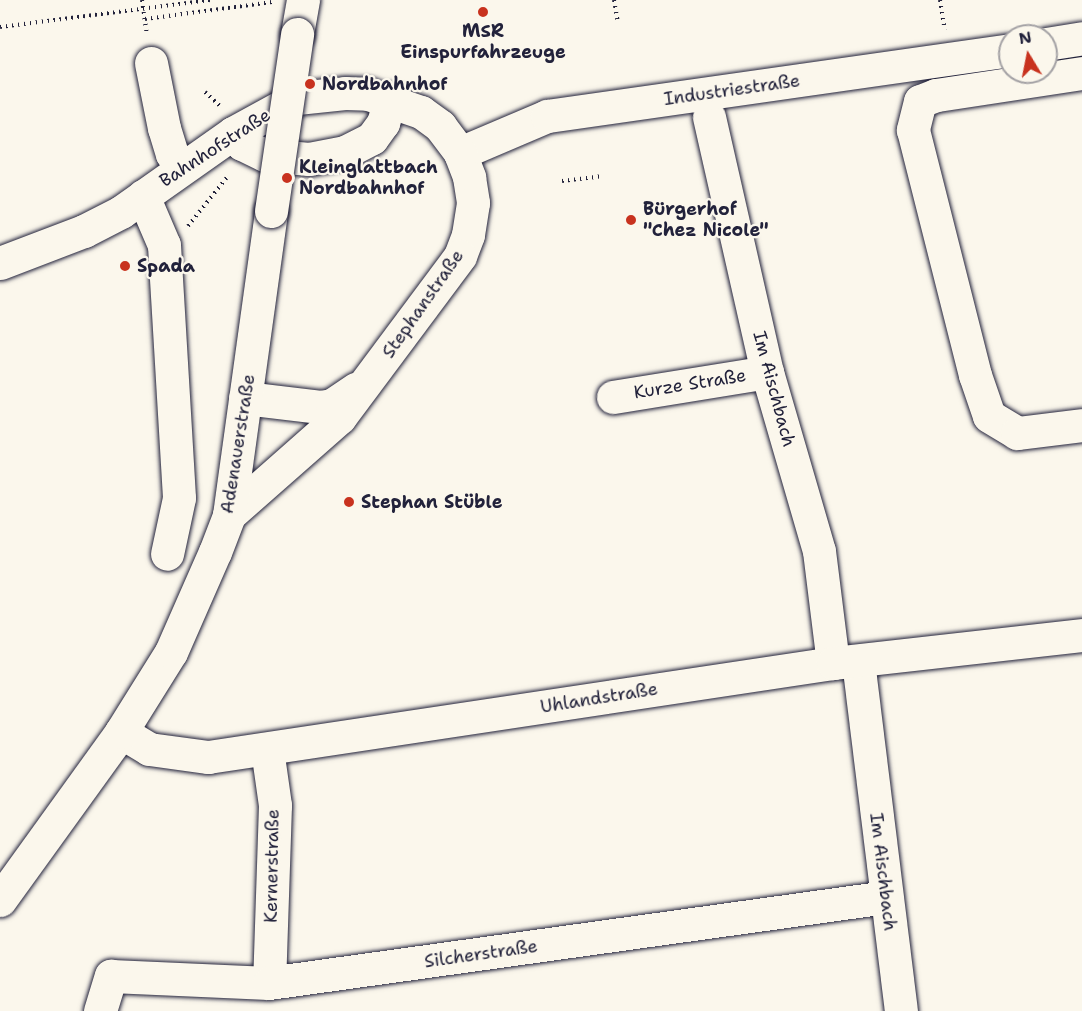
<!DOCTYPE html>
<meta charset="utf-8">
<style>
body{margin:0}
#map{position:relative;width:1082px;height:1011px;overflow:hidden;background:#fbf7ec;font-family:"Shantell Sans",sans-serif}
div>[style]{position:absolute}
.path>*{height:4px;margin-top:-2px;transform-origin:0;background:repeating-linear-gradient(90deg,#22223b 0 1.5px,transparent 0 6px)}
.roads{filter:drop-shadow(0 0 2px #22223b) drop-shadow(0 0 2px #22223b)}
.minor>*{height:33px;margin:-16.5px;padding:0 16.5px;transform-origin:16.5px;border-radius:16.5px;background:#fbf7ec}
.major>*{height:33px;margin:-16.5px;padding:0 16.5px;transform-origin:16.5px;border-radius:16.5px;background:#fbf7ec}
.bridges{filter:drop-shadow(0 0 2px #22223b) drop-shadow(0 0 2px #22223b)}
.major-bridge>*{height:33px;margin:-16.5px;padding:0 16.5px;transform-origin:16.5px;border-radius:16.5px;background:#fbf7ec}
.dots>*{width:16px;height:16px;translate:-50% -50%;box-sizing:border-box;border:3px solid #fbf7ec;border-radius:50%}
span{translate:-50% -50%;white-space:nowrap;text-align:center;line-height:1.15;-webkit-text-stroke:4.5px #fbf7ec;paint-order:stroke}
.poi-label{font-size:18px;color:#22223b;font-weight:700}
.left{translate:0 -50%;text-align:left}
.street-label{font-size:18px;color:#22223b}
.north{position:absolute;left:998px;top:24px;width:60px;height:60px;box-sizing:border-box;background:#fbf7ec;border:2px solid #a4a2a5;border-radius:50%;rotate:350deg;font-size:16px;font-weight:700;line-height:24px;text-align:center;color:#22223b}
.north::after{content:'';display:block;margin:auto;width:21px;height:27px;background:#c8321e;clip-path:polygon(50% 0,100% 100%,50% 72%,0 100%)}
</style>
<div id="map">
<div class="path">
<i style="left:142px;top:0;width:35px;rotate:82deg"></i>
<i style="left:614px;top:0;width:23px;rotate:80deg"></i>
<i style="left:940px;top:0;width:30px;rotate:81deg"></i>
<i style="left:145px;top:19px;width:128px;rotate:-7.6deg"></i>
<i style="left:0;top:27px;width:212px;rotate:-7.3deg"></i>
<i style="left:205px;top:92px;width:21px;rotate:43deg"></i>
<i style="left:562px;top:181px;width:42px;rotate:-6.8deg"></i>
<i style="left:188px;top:226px;width:64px;rotate:-51.3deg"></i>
</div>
<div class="roads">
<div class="minor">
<i style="left:1046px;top:44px;width:36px;rotate:-9deg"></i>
<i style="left:151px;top:63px;width:66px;rotate:78.7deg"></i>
<i style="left:164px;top:128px;width:27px;rotate:73deg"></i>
<i style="left:172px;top:154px;width:17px;rotate:50deg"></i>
<i style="left:1082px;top:73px;width:148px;rotate:171.4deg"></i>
<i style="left:936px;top:95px;width:17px;rotate:159deg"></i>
<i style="left:920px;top:101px;width:30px;rotate:104deg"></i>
<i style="left:913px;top:130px;width:253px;rotate:75.8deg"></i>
<i style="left:975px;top:375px;width:43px;rotate:71.1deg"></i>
<i style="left:989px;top:416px;width:33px;rotate:31deg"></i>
<i style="left:1017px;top:433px;width:65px;rotate:-7deg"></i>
<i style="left:709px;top:117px;width:262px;rotate:77.2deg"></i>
<i style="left:767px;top:372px;width:186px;rotate:73.8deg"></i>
<i style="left:819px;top:551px;width:113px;rotate:82.9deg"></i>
<i style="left:233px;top:133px;width:14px;rotate:51deg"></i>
<i style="left:242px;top:144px;width:25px;rotate:26deg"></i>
<i style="left:265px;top:155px;width:44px;rotate:5.2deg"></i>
<i style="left:309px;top:159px;width:37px;rotate:-11deg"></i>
<i style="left:345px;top:152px;width:30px;rotate:-27deg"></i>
<i style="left:372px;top:138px;width:19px;rotate:-54deg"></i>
<i style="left:383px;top:123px;width:25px;rotate:-74deg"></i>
<i style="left:460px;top:153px;width:95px;rotate:-23deg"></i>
<i style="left:547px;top:116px;width:468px;rotate:-8.1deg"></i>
<i style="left:143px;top:196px;width:53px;rotate:66.8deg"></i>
<i style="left:164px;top:245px;width:253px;rotate:86.6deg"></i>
<i style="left:179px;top:498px;width:57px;rotate:102.1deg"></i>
<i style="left:613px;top:397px;width:156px;rotate:-9.2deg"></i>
<i style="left:858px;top:661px;width:353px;rotate:83deg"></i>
<i style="left:121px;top:732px;width:33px;rotate:31deg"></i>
<i style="left:149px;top:749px;width:60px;rotate:7.7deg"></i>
<i style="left:208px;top:757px;width:632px;rotate:-8.55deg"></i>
<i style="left:833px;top:663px;width:251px;rotate:-6.4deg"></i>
<i style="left:267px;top:749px;width:57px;rotate:81.9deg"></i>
<i style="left:275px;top:805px;width:178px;rotate:91.9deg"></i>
<i style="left:100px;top:1011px;width:37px;rotate:-73deg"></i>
<i style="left:111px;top:976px;width:158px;rotate:2.5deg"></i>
<i style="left:269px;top:983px;width:623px;rotate:-7.93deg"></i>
</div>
<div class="major">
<i style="left:297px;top:34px;width:35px;rotate:-80deg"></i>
<i style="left:0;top:263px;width:90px;rotate:-20.9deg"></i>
<i style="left:84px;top:231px;width:42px;rotate:-27.2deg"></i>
<i style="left:121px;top:212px;width:137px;rotate:-35.2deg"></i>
<i style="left:233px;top:133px;width:73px;rotate:-28.7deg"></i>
<i style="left:297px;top:98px;width:48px;rotate:-5.9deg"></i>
<i style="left:345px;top:93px;width:23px;rotate:2deg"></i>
<i style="left:368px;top:94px;width:56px;rotate:18.8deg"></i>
<i style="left:421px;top:112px;width:24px;rotate:36deg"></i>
<i style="left:440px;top:126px;width:34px;rotate:53deg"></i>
<i style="left:460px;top:153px;width:26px;rotate:69deg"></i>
<i style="left:469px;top:177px;width:26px;rotate:81deg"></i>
<i style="left:473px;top:203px;width:32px;rotate:99deg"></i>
<i style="left:468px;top:235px;width:22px;rotate:111deg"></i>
<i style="left:460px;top:256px;width:201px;rotate:126.7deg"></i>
<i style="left:340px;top:417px;width:148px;rotate:138.6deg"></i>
<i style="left:245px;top:398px;width:76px;rotate:6.8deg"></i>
<i style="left:320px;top:407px;width:12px;rotate:-9deg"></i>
<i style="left:332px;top:405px;width:29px;rotate:-34deg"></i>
<i style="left:0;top:900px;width:207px;rotate:-54.2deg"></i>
<i style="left:121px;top:732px;width:94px;rotate:-58deg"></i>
<i style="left:171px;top:652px;width:109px;rotate:-66.3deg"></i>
<i style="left:215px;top:552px;width:40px;rotate:-69deg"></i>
<i style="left:229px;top:515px;width:307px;rotate:-82.1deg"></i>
</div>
</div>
<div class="bridges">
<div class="major-bridge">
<i style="left:271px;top:211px;width:179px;rotate:-81.6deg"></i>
</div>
</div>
<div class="dots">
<i style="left:483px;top:12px;background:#c8321e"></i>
<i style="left:310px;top:84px;background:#c8321e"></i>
<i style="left:287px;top:178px;background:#c8321e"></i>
<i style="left:631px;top:220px;background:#c8321e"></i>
<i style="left:125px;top:266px;background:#c8321e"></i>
<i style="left:349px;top:502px;background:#c8321e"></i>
</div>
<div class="poi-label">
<span style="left:483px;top:42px">MSR<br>Einspurfahrzeuge</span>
<span class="left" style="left:322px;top:84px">Nordbahnhof</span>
<span class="left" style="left:299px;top:178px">Kleinglattbach<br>Nordbahnhof</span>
<span class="left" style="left:643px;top:220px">Bürgerhof<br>"Chez Nicole"</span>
<span class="left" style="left:137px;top:266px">Spada</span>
<span class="left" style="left:361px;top:502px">Stephan Stüble</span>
</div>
<div class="street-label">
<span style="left:732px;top:90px;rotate:-8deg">Industriestraße</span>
<span style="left:215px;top:148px;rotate:-33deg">Bahnhofstraße</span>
<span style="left:423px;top:304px;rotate:-55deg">Stephanstraße</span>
<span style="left:690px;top:384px;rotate:-9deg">Kurze Straße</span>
<span style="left:774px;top:389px;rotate:75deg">Im Aischbach</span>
<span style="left:238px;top:444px;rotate:-81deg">Adenauerstraße</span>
<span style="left:599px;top:698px;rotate:-9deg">Uhlandstraße</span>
<span style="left:272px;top:866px;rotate:-89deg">Kernerstraße</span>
<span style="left:883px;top:872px;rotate:83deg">Im Aischbach</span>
<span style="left:481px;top:954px;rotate:-8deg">Silcherstraße</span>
</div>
<div class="north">N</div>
</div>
